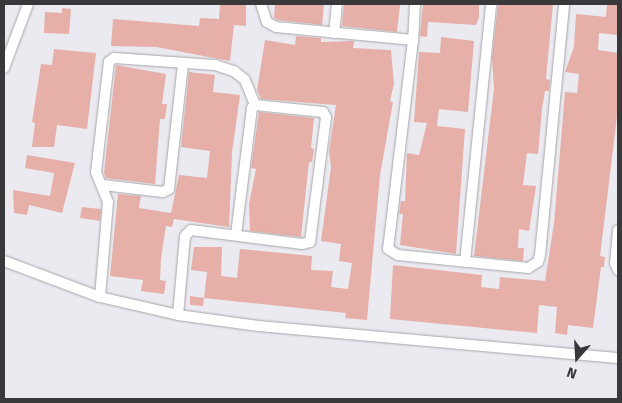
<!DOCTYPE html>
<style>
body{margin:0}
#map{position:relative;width:622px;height:403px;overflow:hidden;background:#ebeaf0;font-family:"Fira Sans",sans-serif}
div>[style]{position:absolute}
.building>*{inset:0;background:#e6afa8}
.roads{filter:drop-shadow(0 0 1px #a5a5aa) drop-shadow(0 0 1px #a5a5aa)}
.minor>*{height:10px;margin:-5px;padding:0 5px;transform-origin:5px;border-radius:5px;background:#fff}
span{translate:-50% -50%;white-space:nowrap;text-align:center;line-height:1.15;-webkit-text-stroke:5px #ebeaf0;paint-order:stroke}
.frame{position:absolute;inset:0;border:5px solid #39383b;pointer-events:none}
.north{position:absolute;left:552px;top:333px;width:50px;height:50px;-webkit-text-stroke:4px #ebeaf0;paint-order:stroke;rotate:199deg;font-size:14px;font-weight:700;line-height:20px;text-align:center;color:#39383b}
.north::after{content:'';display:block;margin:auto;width:18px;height:22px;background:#39383b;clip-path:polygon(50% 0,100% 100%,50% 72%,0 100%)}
</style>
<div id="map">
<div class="building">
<i style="clip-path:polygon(220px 4px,246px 4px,246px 26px,234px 25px,230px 61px,156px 47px,111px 46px,113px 19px,199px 26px,200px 18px,219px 19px)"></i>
<i style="clip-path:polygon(275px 4px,324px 4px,322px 25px,278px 20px,274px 18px)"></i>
<i style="clip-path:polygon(344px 4px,400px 5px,397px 32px,342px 26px)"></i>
<i style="clip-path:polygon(423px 4px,479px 4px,479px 17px,476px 25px,428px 22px,427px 37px,420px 36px)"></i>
<i style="clip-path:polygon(498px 4px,553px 4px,546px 79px,550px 80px,549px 91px,545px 91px,542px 109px,538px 154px,527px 153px,523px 185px,536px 186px,529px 231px,519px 229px,518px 248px,524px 248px,523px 261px,474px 256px,494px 89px,492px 58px)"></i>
<i style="clip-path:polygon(607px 4px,618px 4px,618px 35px,599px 33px,598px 50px,618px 53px,618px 108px,600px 256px,605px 257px,604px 267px,601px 267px,593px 328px,568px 325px,567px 335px,555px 333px,557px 307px,539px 305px,537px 333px,390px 319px,393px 265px,482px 275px,481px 287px,499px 289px,500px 277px,545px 281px,554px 223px,565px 92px,577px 93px,579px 74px,565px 72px,574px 47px,576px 14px,606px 17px)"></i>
<i style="clip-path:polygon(62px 8px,71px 9px,69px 34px,44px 33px,45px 12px,62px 13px)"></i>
<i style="clip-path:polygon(296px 36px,321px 38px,321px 42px,354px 41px,353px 48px,391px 50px,394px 84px,390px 101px,393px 102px,380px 175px,367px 320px,345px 318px,346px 313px,204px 298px,207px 272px,191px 270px,194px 247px,222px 247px,221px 276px,237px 278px,240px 249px,312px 256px,311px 270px,333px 271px,331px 287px,348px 289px,352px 263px,339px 261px,341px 244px,321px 241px,331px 167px,329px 151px,336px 105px,261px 99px,257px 90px,265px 40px,295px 45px)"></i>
<i style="clip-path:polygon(441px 37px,474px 41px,468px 112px,439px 109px,437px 126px,465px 129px,456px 254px,400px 245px,403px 214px,399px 214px,401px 201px,405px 201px,407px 153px,419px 155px,427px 123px,414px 122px,419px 52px,440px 53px)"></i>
<i style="clip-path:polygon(54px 49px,96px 53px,87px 129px,57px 125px,54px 147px,32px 147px,35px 123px,32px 122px,41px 64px,52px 65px)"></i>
<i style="clip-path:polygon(116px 65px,166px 74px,162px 104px,167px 104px,165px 119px,160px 119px,155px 184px,106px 178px,104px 173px)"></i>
<i style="clip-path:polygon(189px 72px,215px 75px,213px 92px,240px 95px,232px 153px,229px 227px,174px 219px,172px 227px,166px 226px,161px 258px,160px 280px,166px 281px,164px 294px,141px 291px,143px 280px,110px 276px,118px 194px,141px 196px,139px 208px,171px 213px,179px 175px,207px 178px,210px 151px,181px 147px)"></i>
<i style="clip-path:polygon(259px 112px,314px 118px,311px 148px,314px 149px,312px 162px,309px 162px,301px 237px,250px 231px,249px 204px,256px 169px,251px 168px)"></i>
<i style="clip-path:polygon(27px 155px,75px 163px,62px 213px,29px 205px,27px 215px,14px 213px,13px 190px,50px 196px,54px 173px,25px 168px)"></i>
<i style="clip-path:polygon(82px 207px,101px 209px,100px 221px,80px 218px)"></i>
<i style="clip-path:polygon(190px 296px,204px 298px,203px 306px,190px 305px)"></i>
</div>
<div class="roads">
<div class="minor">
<i style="left:261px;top:4px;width:19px;rotate:72deg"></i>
<i style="left:267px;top:22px;width:10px;rotate:29deg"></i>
<i style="left:276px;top:27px;width:138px;rotate:5.4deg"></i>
<i style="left:415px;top:4px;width:36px;rotate:93deg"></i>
<i style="left:413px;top:40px;width:210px;rotate:96.8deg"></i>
<i style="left:388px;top:249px;width:12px;rotate:31deg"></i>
<i style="left:398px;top:255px;width:131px;rotate:5.7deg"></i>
<i style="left:528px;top:268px;width:12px;rotate:-31deg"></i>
<i style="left:538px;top:262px;width:7px;rotate:-74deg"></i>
<i style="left:540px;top:255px;width:252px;rotate:-84.5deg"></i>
<i style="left:334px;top:33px;width:29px;rotate:-84deg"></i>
<i style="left:4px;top:68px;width:68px;rotate:-69.4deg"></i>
<i style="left:103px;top:185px;width:60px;rotate:6.7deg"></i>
<i style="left:163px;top:192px;width:7px;rotate:-27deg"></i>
<i style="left:169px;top:189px;width:126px;rotate:-83.6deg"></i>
<i style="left:618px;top:230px;width:33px;rotate:95deg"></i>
<i style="left:615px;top:263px;width:8px;rotate:67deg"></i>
<i style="left:4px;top:261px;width:103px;rotate:20.6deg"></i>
<i style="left:100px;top:297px;width:80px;rotate:13deg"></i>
<i style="left:178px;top:315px;width:81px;rotate:7.8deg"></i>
<i style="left:258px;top:326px;width:361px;rotate:5.1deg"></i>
<i style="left:465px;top:262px;width:259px;rotate:-84.2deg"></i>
<i style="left:100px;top:297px;width:95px;rotate:-85.2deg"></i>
<i style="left:108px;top:202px;width:32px;rotate:-112deg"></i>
<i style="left:96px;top:172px;width:111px;rotate:-83.3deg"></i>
<i style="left:109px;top:62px;width:6px;rotate:-39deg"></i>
<i style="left:114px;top:58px;width:101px;rotate:4deg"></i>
<i style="left:215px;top:65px;width:20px;rotate:18deg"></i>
<i style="left:234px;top:71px;width:14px;rotate:39deg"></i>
<i style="left:245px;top:80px;width:27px;rotate:68deg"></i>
<i style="left:178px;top:315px;width:79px;rotate:-84.9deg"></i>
<i style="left:185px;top:236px;width:8px;rotate:-45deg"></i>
<i style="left:191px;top:230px;width:112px;rotate:7.2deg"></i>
<i style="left:302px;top:244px;width:8px;rotate:-14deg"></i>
<i style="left:310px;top:242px;width:126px;rotate:-82.7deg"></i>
<i style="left:326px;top:117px;width:6px;rotate:-121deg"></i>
<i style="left:323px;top:112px;width:68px;rotate:-174.1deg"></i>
<i style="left:255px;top:105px;width:4px;rotate:135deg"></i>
<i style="left:252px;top:108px;width:128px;rotate:97.2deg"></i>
</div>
</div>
<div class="frame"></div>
<div class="north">N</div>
</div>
